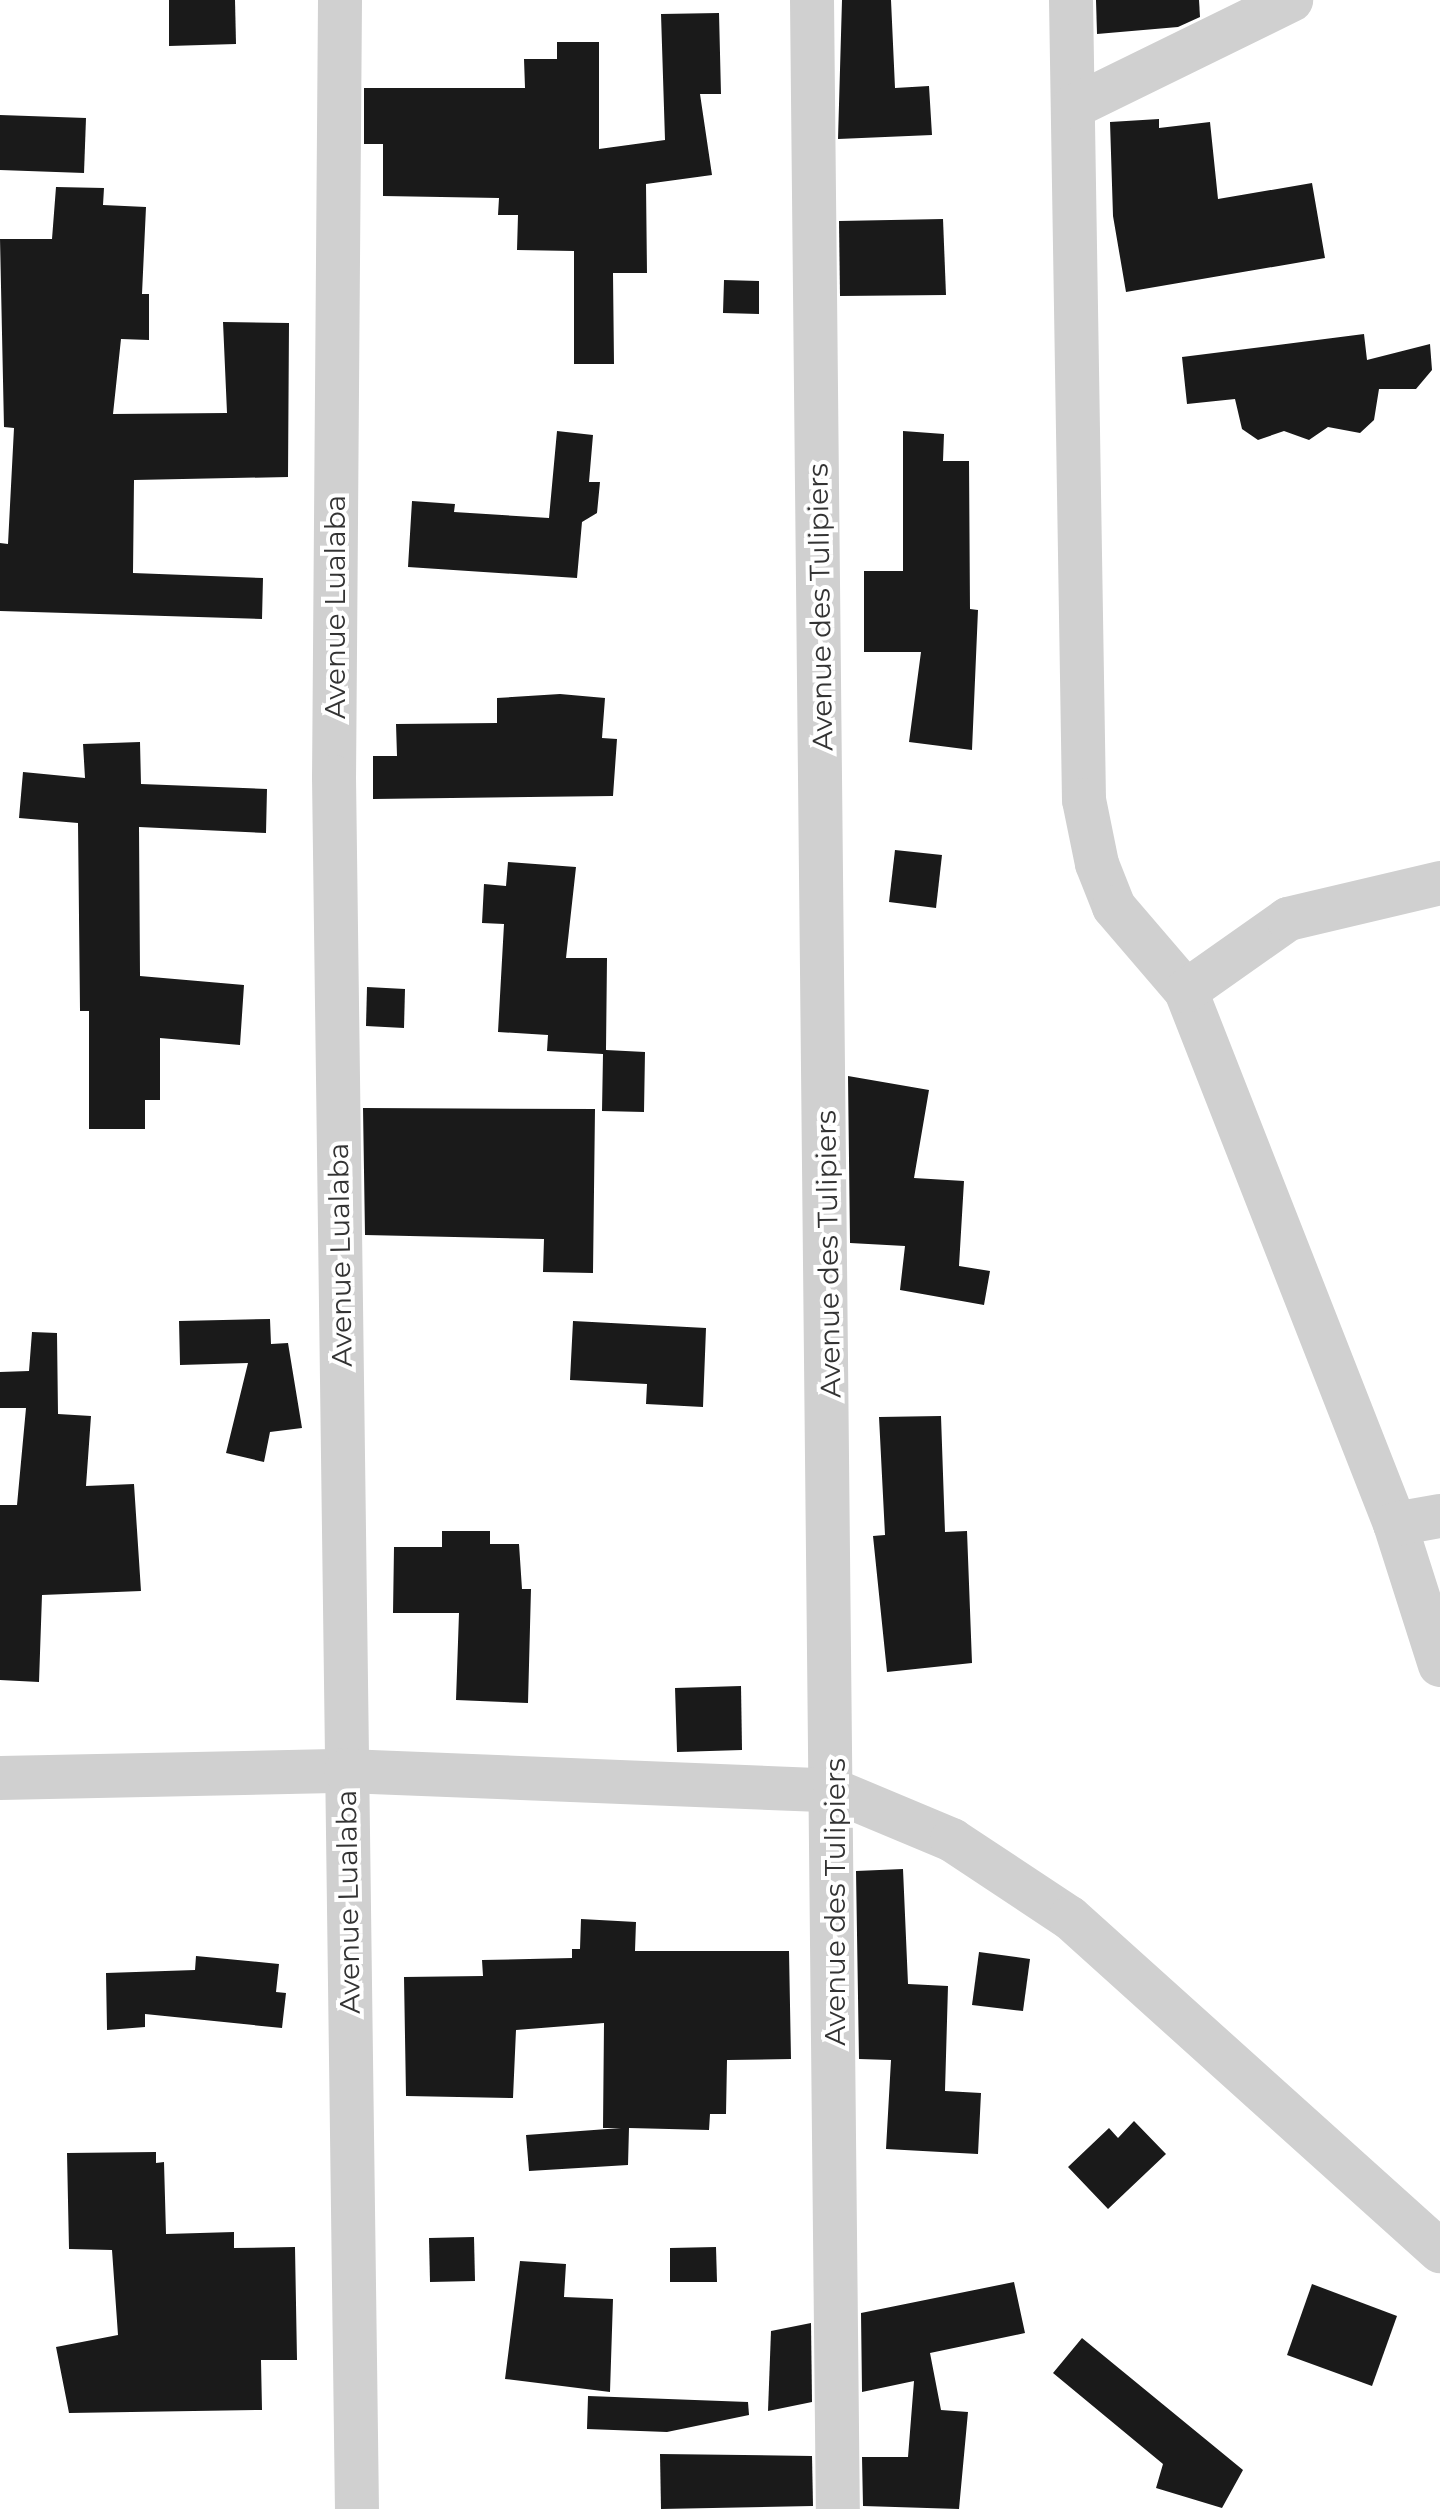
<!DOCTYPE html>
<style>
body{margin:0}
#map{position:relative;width:1440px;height:2509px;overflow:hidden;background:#fff;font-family:Montserrat,sans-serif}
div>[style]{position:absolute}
.building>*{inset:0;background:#1a1a1a}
.minor>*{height:44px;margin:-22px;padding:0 22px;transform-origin:22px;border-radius:22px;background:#d0d0d0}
span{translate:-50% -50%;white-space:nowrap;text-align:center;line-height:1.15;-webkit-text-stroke:8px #fff;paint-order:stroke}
.street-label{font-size:28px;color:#333}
</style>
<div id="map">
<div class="building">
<i style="clip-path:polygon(169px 0,235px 0,236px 44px,169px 46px)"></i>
<i style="clip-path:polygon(842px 0,891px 0,895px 88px,929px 86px,932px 135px,838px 139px)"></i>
<i style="clip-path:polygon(1096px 0,1199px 0,1200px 17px,1178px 27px,1097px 34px)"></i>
<i style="clip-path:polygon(719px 13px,721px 94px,700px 94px,712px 175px,646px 184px,647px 273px,613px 273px,614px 364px,574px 364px,574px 251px,517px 250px,518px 215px,498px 215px,499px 198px,383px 196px,383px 144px,364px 144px,364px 88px,525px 88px,524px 59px,557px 59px,557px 42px,599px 42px,599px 149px,665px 140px,661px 14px)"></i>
<i style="clip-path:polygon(0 115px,86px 118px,84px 173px,0 170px)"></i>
<i style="clip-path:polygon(1159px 119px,1159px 128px,1210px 122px,1218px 199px,1312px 183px,1325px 258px,1126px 292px,1113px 216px,1110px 122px)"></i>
<i style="clip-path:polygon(56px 187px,104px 188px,103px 205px,146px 207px,142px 294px,149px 294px,149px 340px,121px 339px,113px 414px,227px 413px,223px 322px,289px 323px,288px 477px,134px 480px,133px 573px,263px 578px,262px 619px,0 611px,0 543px,8px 544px,14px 428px,4px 427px,0 239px,52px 239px)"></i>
<i style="clip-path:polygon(943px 219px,946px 295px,840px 296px,839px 221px)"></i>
<i style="clip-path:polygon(724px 280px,759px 281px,759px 314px,723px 313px)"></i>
<i style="clip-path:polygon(1364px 334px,1367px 360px,1430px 344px,1432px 370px,1416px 389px,1379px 389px,1374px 420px,1360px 433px,1328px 427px,1309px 440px,1284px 431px,1258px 440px,1242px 429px,1235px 399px,1187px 404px,1182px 357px)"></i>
<i style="clip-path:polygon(557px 431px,593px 435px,589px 482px,600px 482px,597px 513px,582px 522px,577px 578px,408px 567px,412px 501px,455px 504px,454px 512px,549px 518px)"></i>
<i style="clip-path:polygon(903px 431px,944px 434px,943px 461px,969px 461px,970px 609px,978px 610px,972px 750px,909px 742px,921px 652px,864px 652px,864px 571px,903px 571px)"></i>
<i style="clip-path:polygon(560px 694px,605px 698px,602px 738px,617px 739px,613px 796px,373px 799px,373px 756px,397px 756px,396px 724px,497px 723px,497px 698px)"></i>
<i style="clip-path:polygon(140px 742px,141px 784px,267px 789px,266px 833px,139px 827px,140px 976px,244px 985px,240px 1045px,160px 1038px,160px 1100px,145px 1100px,145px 1129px,89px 1129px,89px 1011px,80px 1011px,78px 823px,19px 818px,23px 772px,85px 778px,83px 744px)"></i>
<i style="clip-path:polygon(895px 850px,942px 855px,936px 908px,889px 902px)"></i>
<i style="clip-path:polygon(508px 862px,576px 867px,566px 958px,607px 958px,606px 1050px,645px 1052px,644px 1112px,602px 1111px,603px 1054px,547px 1051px,548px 1035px,498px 1032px,504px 924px,482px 923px,484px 884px,506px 886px)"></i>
<i style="clip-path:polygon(367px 987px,405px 989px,404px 1028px,366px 1026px)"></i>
<i style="clip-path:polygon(848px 1076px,929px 1090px,914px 1178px,964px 1181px,959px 1266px,990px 1271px,984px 1305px,900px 1290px,905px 1246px,850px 1243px)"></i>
<i style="clip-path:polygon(363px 1108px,595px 1109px,593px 1273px,543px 1272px,544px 1239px,365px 1235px)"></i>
<i style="clip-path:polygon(270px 1319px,271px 1344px,288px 1343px,302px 1428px,270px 1432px,264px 1462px,226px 1453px,248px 1363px,180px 1365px,179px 1321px)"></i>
<i style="clip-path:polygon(573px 1321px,706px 1328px,703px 1407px,646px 1404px,647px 1384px,570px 1380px)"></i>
<i style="clip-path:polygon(32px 1332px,57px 1333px,58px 1414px,91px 1416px,86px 1486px,134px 1484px,141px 1591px,42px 1595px,39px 1682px,0 1680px,0 1505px,17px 1505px,26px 1408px,0 1408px,0 1372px,29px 1371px)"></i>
<i style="clip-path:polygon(941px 1416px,945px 1532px,967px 1531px,972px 1663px,887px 1672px,873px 1536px,885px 1535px,879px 1417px)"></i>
<i style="clip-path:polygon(442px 1531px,490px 1531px,490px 1544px,519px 1544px,522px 1589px,531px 1589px,528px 1703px,456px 1700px,459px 1613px,393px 1613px,394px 1547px,442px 1547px)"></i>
<i style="clip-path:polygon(741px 1686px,742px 1750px,677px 1752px,675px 1688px)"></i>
<i style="clip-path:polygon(903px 1869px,908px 1984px,948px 1986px,945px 2091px,981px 2093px,978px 2154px,886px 2149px,891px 2060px,859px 2059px,856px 1871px)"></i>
<i style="clip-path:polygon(581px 1919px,636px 1922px,635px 1951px,789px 1951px,791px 2059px,727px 2060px,726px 2114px,710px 2114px,709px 2130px,629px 2128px,628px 2165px,529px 2171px,526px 2135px,621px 2128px,603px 2128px,604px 2023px,516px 2030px,513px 2098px,406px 2096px,404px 1977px,483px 1976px,482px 1960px,572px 1958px,572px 1949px,580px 1949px)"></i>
<i style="clip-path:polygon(979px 1952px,1030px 1959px,1023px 2011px,972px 2005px)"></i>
<i style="clip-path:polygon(196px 1956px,279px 1964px,276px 1992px,286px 1993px,282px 2028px,145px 2014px,145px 2027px,107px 2030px,106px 1973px,195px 1970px)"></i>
<i style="clip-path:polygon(1134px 2121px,1166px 2154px,1108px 2209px,1068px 2167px,1109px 2128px,1118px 2138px)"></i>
<i style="clip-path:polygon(156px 2152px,156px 2163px,164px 2162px,166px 2234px,234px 2232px,234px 2248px,295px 2247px,297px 2360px,261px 2360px,262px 2410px,69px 2413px,56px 2347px,118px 2335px,112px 2250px,69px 2249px,67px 2153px)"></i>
<i style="clip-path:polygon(474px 2237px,475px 2281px,430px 2282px,429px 2238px)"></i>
<i style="clip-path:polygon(716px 2247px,717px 2282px,670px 2282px,670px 2248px)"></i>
<i style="clip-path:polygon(520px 2261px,566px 2264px,564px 2297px,613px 2299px,610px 2392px,505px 2379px)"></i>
<i style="clip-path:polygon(1014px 2282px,1025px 2333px,930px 2353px,941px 2410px,968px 2412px,959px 2509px,863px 2506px,862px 2457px,908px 2457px,914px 2381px,862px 2392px,861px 2313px)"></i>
<i style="clip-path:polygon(1312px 2284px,1397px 2316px,1372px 2386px,1287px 2355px)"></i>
<i style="clip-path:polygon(811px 2323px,812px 2402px,768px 2411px,771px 2331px)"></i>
<i style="clip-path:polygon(1082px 2338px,1243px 2470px,1222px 2508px,1156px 2488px,1163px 2464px,1053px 2373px)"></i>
<i style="clip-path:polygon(588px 2396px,748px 2402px,749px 2415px,667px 2432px,587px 2429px)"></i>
<i style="clip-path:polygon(660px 2454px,812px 2456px,813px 2506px,661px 2509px)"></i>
</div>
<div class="minor">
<i style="left:340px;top:0;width:777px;rotate:90.44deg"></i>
<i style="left:334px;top:777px;width:1732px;rotate:89.24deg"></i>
<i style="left:812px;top:0;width:2509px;rotate:89.41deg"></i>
<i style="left:1071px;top:0;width:800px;rotate:89.07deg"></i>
<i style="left:1084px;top:800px;width:65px;rotate:78.5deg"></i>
<i style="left:1097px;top:864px;width:46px;rotate:68.4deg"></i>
<i style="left:1114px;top:907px;width:111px;rotate:49.4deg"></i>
<i style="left:1186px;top:991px;width:573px;rotate:68.59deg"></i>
<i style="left:1395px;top:1524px;width:148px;rotate:72.3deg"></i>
<i style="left:1073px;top:107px;width:243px;rotate:-26.1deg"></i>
<i style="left:1186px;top:991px;width:125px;rotate:-35.2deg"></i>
<i style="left:1288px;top:919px;width:156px;rotate:-13.3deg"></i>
<i style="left:1395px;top:1524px;width:46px;rotate:-10.1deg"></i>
<i style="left:0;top:1778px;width:346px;rotate:-1.2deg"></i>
<i style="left:346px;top:1771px;width:489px;rotate:2.3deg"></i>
<i style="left:835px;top:1791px;width:127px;rotate:22.7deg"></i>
<i style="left:952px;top:1840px;width:141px;rotate:33.5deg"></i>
<i style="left:1070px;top:1918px;width:498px;rotate:42deg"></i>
</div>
<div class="street-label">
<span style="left:335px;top:607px;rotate:-90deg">Avenue Lualaba</span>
<span style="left:820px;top:607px;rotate:-91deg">Avenue des Tulipiers</span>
<span style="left:828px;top:1254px;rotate:-91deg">Avenue des Tulipiers</span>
<span style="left:340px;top:1255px;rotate:-91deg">Avenue Lualaba</span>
<span style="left:348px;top:1902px;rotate:-91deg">Avenue Lualaba</span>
<span style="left:835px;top:1902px;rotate:-90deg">Avenue des Tulipiers</span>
</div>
</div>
